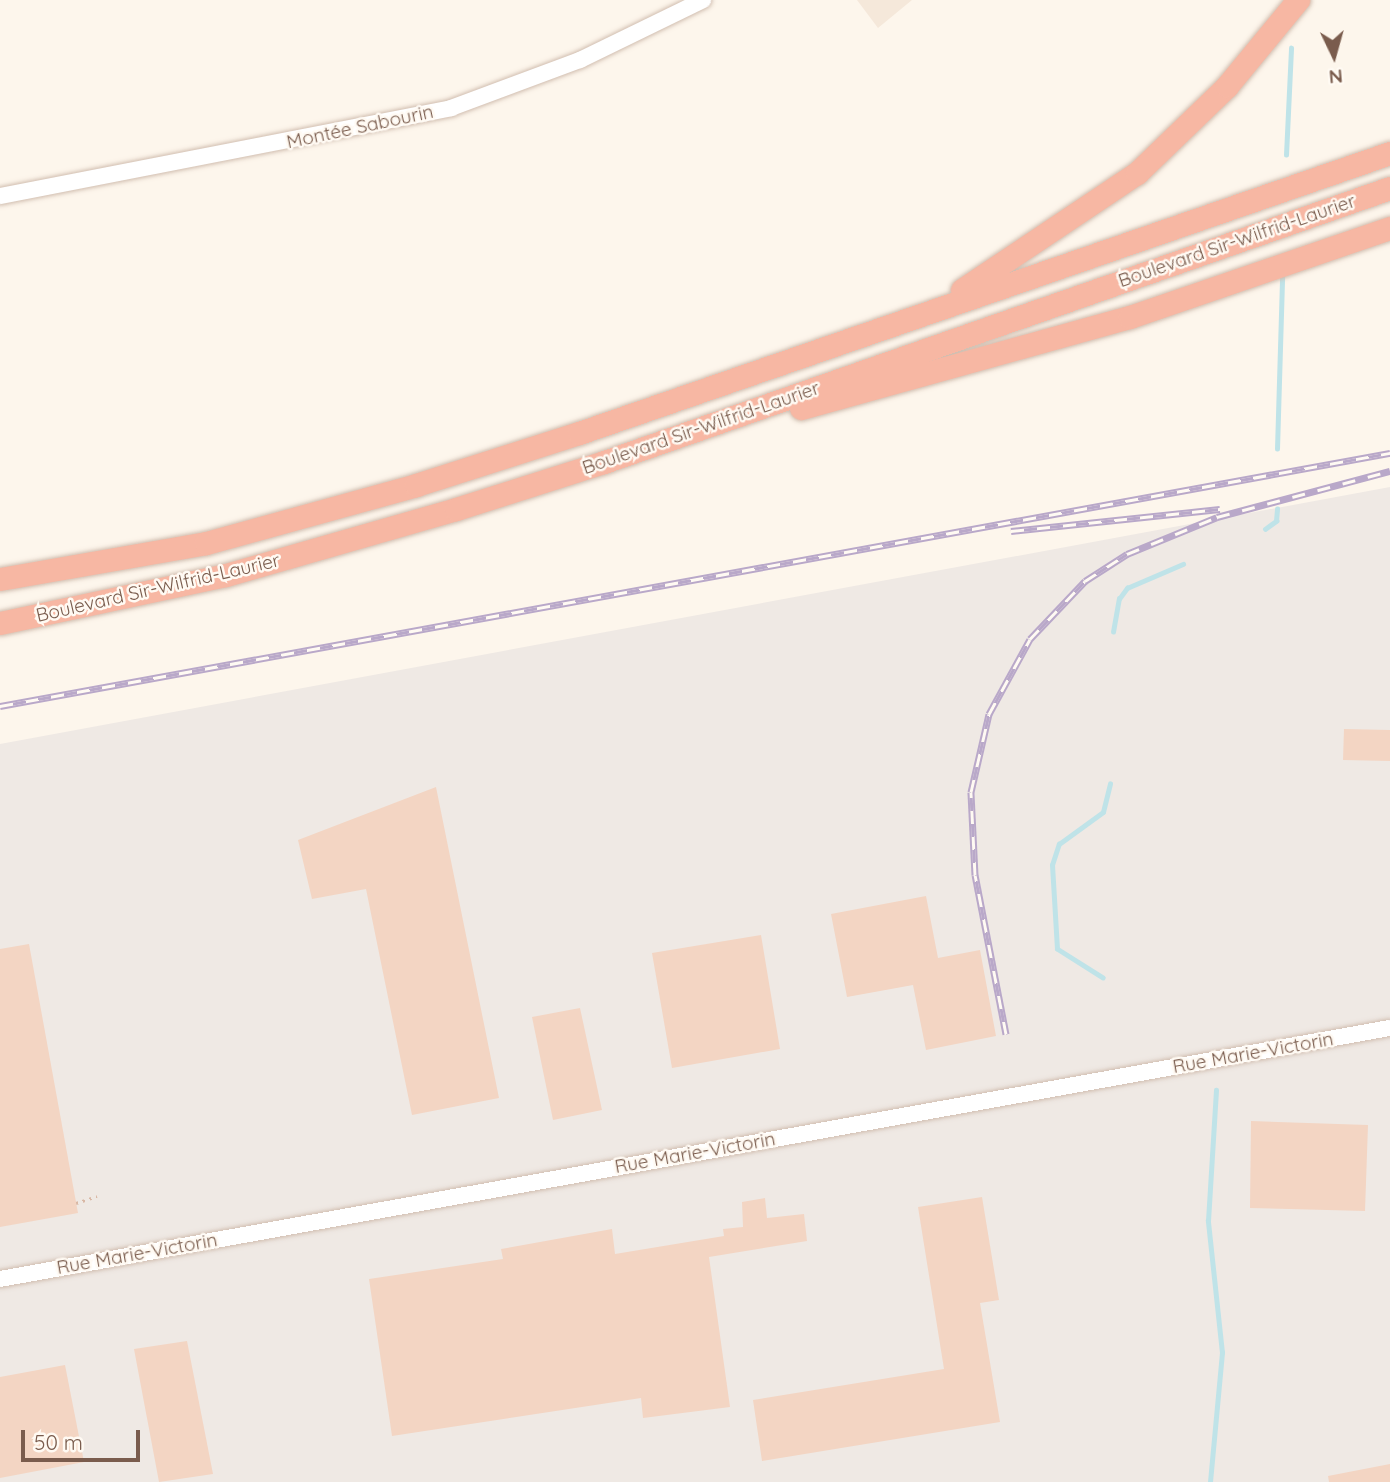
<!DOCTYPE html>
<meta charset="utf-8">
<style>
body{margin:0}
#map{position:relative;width:1390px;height:1482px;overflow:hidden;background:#fdf6ec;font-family:Quicksand,sans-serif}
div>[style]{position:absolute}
.residential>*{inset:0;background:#f5e8da}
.industrial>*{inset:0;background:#efe9e4}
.stream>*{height:4.5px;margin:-2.25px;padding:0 2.25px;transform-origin:2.25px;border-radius:2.25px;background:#bfe3e8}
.building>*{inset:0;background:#f3d5c3}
.path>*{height:2.5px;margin-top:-1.25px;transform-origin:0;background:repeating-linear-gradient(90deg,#d9b8a5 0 2px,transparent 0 7px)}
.roads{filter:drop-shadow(0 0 2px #d1beb0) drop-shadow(0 0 2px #d1beb0)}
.tertiary>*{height:16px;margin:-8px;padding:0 8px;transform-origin:8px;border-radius:8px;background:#fff}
.motorway>*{height:23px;margin:-11.5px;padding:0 11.5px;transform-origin:11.5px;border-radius:11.5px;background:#f7b7a3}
.rail>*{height:7px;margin-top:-3.5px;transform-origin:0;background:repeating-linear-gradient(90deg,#fffaf3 0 13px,#b9a8c9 0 26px);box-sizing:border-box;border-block:2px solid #b9a8c9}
span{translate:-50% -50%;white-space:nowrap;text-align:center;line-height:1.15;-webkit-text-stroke:5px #fffaf3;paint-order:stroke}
.street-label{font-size:19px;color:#7a5c4d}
.north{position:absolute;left:1299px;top:21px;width:70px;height:70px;-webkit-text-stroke:5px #fffaf3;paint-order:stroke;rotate:175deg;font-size:19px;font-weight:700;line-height:28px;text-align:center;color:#7a5c4d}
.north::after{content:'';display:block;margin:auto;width:24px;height:32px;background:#7a5c4d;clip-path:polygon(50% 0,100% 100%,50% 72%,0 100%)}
.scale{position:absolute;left:21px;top:1430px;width:119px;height:32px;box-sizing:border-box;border:4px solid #7a5c4d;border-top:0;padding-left:9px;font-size:21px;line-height:24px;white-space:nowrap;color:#7a5c4d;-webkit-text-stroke:5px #fffaf3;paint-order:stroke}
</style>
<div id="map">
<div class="residential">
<i style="clip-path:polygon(857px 0,912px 0,878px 28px)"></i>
</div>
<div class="industrial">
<i style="clip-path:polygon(1390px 487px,1390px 1482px,0 1482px,0 744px)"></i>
</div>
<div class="stream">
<i style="left:1286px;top:155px;width:107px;rotate:-87.3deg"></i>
<i style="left:1277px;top:449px;width:171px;rotate:-88.3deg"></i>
<i style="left:1265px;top:529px;width:14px;rotate:-36deg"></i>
<i style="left:1276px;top:521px;width:12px;rotate:-85deg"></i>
<i style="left:1113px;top:632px;width:34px;rotate:-80deg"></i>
<i style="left:1119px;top:599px;width:14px;rotate:-54deg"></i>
<i style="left:1127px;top:588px;width:61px;rotate:-23.2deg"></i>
<i style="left:1103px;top:978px;width:54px;rotate:-147.8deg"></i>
<i style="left:1057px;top:949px;width:84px;rotate:-93.4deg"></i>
<i style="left:1052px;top:865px;width:22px;rotate:-72deg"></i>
<i style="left:1059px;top:844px;width:54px;rotate:-36deg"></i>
<i style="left:1103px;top:812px;width:29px;rotate:-76deg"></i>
<i style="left:1210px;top:1482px;width:130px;rotate:-84.7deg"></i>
<i style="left:1222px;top:1353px;width:133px;rotate:-96.1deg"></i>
<i style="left:1208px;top:1221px;width:131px;rotate:-86.5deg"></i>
</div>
<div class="building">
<i style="clip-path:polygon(1344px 729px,1390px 730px,1390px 761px,1343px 760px)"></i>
<i style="clip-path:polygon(436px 787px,499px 1098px,412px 1115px,366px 889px,312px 899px,298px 840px)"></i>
<i style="clip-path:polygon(926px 896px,938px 958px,980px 950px,996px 1036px,926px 1050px,913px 985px,847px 997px,831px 914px)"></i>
<i style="clip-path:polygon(761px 935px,780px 1049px,672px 1068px,652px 953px)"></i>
<i style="clip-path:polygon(29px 944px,78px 1213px,0 1227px,0 949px)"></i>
<i style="clip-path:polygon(580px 1008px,602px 1110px,553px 1120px,532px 1017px)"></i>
<i style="clip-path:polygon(1251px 1121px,1368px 1125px,1365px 1211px,1250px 1208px)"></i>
<i style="clip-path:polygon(982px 1197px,999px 1300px,980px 1303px,1000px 1422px,762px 1461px,753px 1400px,944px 1369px,918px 1207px)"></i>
<i style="clip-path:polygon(765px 1198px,767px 1218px,804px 1214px,807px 1241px,709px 1257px,730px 1407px,643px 1418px,641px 1398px,392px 1436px,369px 1279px,503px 1259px,501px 1249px,612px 1229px,615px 1254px,724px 1236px,723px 1229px,743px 1227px,742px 1202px)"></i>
<i style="clip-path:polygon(187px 1341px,213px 1474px,159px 1482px,134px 1349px)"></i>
<i style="clip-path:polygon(65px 1365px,84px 1462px,0 1478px,0 1377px)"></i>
<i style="clip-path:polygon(1390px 1464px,1390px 1482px,1329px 1482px,1328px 1476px)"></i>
</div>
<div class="path">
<i style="left:76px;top:1203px;width:22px;rotate:-18deg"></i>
</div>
<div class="roads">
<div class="tertiary">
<i style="left:0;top:196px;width:460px;rotate:-11deg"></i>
<i style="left:451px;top:108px;width:138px;rotate:-20.4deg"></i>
<i style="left:580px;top:60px;width:137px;rotate:-26deg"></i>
<i style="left:0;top:1279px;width:1412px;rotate:-10.24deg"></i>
</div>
<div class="motorway">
<i style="left:962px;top:290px;width:211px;rotate:-33.8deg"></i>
<i style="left:1137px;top:173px;width:125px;rotate:-44deg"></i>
<i style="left:1227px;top:86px;width:112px;rotate:-50.5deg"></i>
<i style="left:801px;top:408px;width:341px;rotate:-15.5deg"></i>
<i style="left:1130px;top:317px;width:275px;rotate:-18.9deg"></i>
<i style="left:0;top:579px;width:209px;rotate:-9.9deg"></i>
<i style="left:206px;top:543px;width:218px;rotate:-15.4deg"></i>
<i style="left:416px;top:485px;width:171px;rotate:-17.7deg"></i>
<i style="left:579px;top:433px;width:858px;rotate:-19.05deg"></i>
<i style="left:0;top:623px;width:231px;rotate:-12deg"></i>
<i style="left:226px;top:575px;width:239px;rotate:-16deg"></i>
<i style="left:456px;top:509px;width:155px;rotate:-17.6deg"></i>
<i style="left:604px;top:462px;width:832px;rotate:-19.22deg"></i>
</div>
</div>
<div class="rail">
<i style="left:1011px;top:531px;width:210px;rotate:-6deg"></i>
<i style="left:0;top:706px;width:1413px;rotate:-10.32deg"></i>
<i style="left:1006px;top:1034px;width:162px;rotate:-101deg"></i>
<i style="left:975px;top:875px;width:83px;rotate:-92.8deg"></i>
<i style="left:971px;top:792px;width:80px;rotate:-77deg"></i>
<i style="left:989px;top:714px;width:85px;rotate:-61.3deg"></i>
<i style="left:1030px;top:639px;width:80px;rotate:-46.5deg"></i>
<i style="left:1085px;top:581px;width:50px;rotate:-32.7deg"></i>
<i style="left:1127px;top:554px;width:97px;rotate:-22.3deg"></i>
<i style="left:1217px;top:517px;width:179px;rotate:-14.9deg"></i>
</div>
<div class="street-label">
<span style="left:360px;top:127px;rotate:-12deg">Montée Sabourin</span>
<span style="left:1237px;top:241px;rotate:-19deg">Boulevard Sir-Wilfrid-Laurier</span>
<span style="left:701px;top:428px;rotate:-19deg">Boulevard Sir-Wilfrid-Laurier</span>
<span style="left:158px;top:588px;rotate:-13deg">Boulevard Sir-Wilfrid-Laurier</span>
<span style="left:1253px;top:1053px;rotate:-10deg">Rue Marie-Victorin</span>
<span style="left:695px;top:1153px;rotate:-10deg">Rue Marie-Victorin</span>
<span style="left:137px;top:1254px;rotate:-10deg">Rue Marie-Victorin</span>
</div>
<div class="north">N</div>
<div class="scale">50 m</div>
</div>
